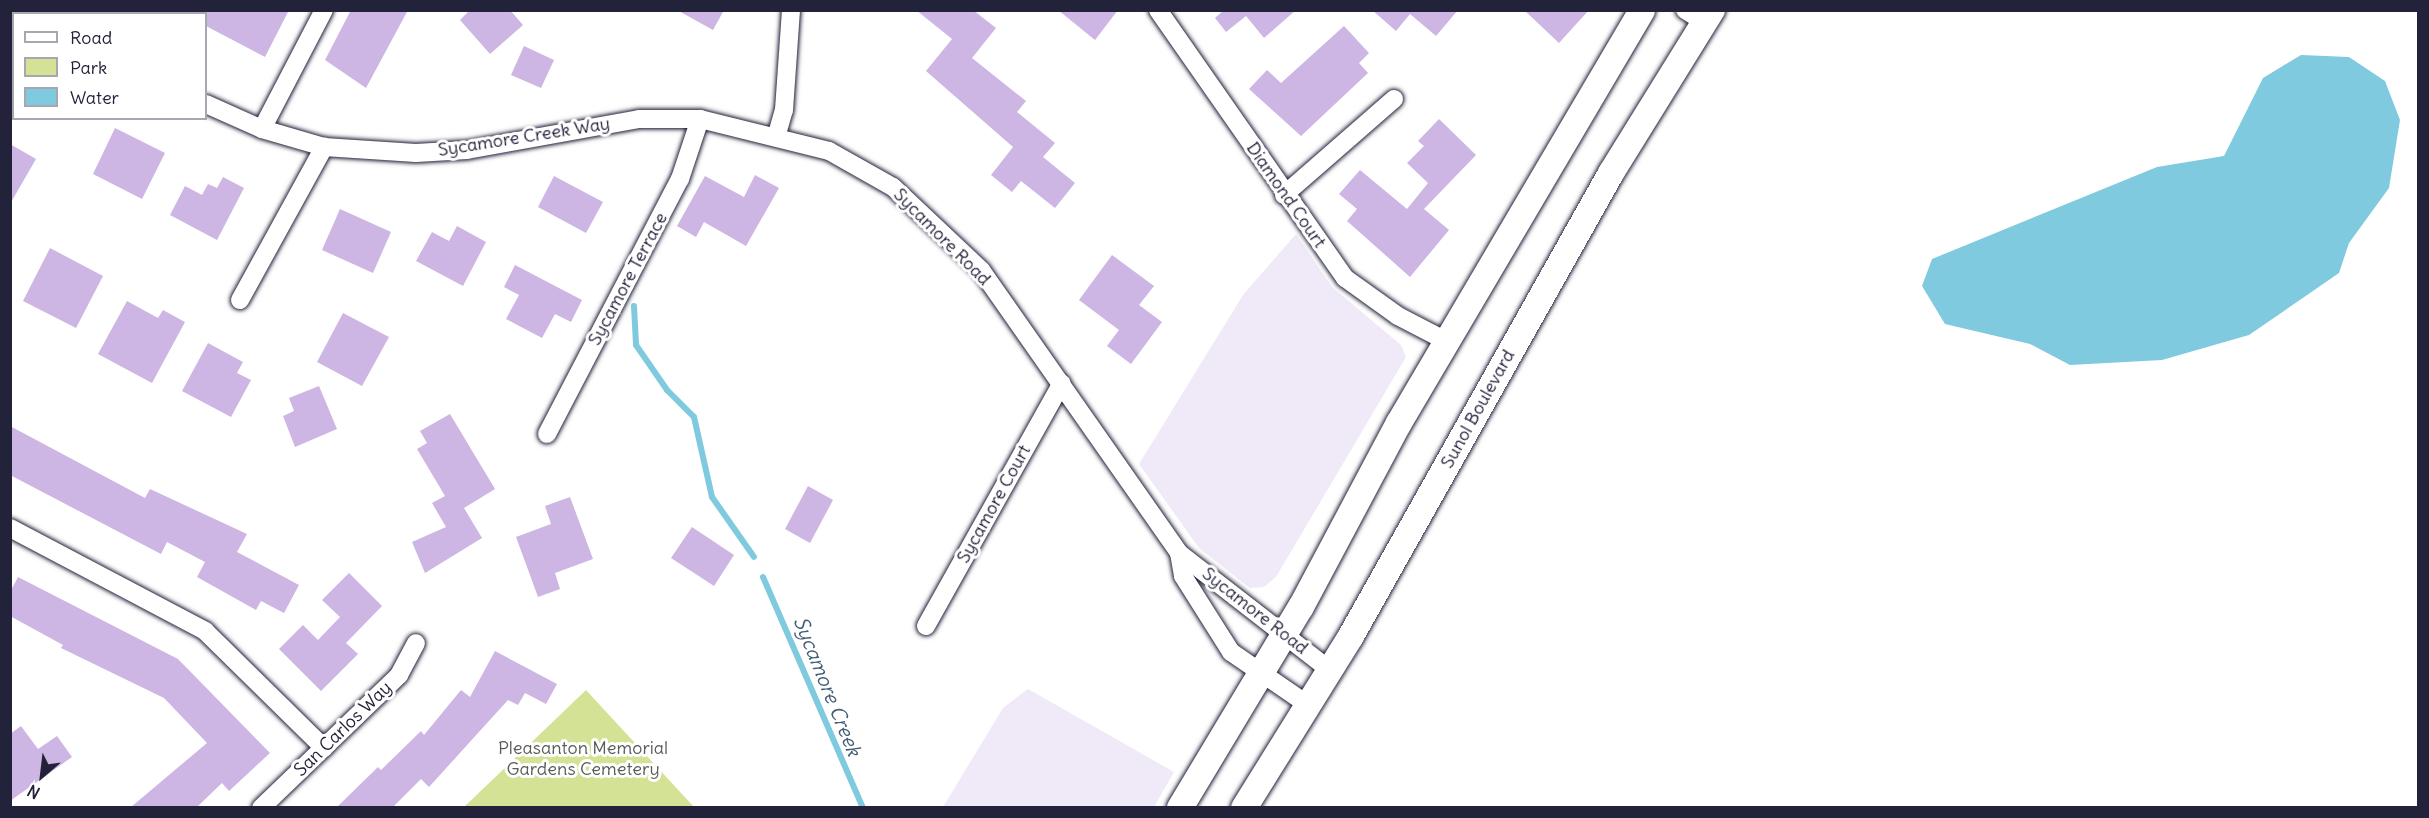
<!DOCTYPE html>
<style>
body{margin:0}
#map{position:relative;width:2429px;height:818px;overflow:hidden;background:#fff;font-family:Delius,sans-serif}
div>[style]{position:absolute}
.built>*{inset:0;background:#f0e9f7}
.green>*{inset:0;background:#d3e295}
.water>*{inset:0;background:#7fcadf}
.stream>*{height:6px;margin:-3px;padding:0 3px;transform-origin:3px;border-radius:3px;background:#7fcadf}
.building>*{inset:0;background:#cdb5e4}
.roads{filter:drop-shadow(0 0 2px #22223b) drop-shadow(0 0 2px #22223b)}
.street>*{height:18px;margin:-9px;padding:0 9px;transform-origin:9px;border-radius:9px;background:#fff}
.secondary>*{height:26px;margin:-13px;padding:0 13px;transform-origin:13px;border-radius:13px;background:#fff}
span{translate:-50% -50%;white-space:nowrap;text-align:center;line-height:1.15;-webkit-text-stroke:6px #fff;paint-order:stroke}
.street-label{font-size:18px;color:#22223b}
.park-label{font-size:18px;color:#575c56}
.water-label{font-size:20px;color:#435d74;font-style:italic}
.frame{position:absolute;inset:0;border:12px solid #22223b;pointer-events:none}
.legend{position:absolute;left:12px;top:12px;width:195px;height:108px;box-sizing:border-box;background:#fff;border:2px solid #a7a7b1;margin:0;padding:8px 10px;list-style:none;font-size:18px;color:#22223b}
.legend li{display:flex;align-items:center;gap:12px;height:30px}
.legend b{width:30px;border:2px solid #a7a7b1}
.north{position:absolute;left:12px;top:746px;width:60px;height:60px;-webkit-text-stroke:4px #fff;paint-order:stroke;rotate:208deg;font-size:16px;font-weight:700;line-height:24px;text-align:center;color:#22223b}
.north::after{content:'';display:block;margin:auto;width:21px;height:27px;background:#22223b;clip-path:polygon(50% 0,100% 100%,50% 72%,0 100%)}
</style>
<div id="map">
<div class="built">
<i style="clip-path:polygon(1296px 234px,1332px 287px,1401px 345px,1406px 357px,1276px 577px,1264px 587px,1250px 588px,1199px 548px,1139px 464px,1243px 295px)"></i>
<i style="clip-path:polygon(1028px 689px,1174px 772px,1154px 807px,943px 807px,1003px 708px)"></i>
</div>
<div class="green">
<i style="clip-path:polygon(586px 690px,694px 807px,464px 807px)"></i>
</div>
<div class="water">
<i style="clip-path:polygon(2301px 55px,2349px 57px,2385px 81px,2400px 120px,2389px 188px,2349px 243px,2339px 273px,2249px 335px,2162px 360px,2070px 365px,2030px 344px,1945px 324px,1922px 286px,1932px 259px,2157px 167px,2224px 156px,2263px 78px)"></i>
</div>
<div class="stream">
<i style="left:634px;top:306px;width:39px;rotate:87deg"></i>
<i style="left:636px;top:345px;width:55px;rotate:55.4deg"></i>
<i style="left:667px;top:390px;width:38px;rotate:45deg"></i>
<i style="left:694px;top:417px;width:82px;rotate:77.3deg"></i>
<i style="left:712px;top:497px;width:73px;rotate:55deg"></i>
<i style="left:763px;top:577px;width:252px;rotate:66.6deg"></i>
</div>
<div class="building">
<i style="clip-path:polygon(206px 10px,289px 10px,265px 57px,206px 26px)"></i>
<i style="clip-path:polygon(351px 10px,408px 10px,366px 88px,325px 60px)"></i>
<i style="clip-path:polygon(470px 10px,510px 10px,523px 25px,490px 54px,460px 20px)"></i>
<i style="clip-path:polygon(677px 10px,724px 10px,713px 30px)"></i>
<i style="clip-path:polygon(916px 10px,973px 10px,996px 28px,972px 58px,1026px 101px,1017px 112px,1055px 143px,1043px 157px,1075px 183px,1055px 208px,1021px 181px,1012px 192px,991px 175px,1013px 147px,926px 71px,952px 39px)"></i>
<i style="clip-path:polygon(1058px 10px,1118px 10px,1095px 40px)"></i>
<i style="clip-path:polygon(1224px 10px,1296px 10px,1264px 38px,1246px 16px,1226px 32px,1215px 18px)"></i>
<i style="clip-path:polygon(1372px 10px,1458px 10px,1436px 36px,1410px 14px,1396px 31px)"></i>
<i style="clip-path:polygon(1524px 10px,1589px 10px,1559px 43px)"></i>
<i style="clip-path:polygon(1344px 26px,1369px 53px,1359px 63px,1368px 73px,1301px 136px,1249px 89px,1267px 70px,1281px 83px)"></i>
<i style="clip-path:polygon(524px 46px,554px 60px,541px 88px,511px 75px)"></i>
<i style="clip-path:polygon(1439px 119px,1476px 155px,1424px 209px,1449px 230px,1410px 277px,1347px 221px,1357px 209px,1339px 194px,1360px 170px,1407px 209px,1428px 183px,1407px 163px,1424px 146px,1418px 141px)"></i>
<i style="clip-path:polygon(115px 128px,165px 153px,142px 199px,93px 174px)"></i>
<i style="clip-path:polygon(10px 144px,36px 159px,10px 204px)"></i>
<i style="clip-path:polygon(755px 175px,779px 188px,746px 246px,704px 222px,696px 237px,677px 226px,705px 176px,744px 197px)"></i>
<i style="clip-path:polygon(554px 176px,603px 202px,586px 233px,538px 207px)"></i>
<i style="clip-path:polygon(223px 177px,244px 188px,217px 240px,170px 215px,185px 186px,202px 195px,208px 184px,217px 188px)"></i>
<i style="clip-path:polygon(340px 209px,391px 232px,373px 273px,322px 250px)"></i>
<i style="clip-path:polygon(457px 226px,486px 242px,463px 286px,416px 261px,432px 232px,449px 241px)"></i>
<i style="clip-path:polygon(50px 248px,103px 276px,76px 328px,23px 301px)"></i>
<i style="clip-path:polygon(1112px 255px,1154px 286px,1139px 305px,1162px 322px,1131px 364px,1107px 346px,1119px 330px,1079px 300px)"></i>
<i style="clip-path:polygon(515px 265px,582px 300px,571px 322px,555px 314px,542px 338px,506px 319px,519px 295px,504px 287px)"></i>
<i style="clip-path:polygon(127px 301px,158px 318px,163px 310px,185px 322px,152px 383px,98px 354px)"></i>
<i style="clip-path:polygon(343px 313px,389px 337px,362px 386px,317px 362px)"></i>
<i style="clip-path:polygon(208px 343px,243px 362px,237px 373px,251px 380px,231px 417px,182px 391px)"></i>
<i style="clip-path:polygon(319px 386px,337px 429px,295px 447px,283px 416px,294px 411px,289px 398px)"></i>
<i style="clip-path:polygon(450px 414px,495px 489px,464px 508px,482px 538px,425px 573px,412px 542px,446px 527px,432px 503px,445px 496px,417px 449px,427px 443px,420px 431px)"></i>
<i style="clip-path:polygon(10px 426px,145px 498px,150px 489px,247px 534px,237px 552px,299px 585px,284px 613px,261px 601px,256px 610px,197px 577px,205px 562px,167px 542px,161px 554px,10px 475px)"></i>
<i style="clip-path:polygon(808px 486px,833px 500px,810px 543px,785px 529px)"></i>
<i style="clip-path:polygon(570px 497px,593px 559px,555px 573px,560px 589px,538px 597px,516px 537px,551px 524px,545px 506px)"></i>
<i style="clip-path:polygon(692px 527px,734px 555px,714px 586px,671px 558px)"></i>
<i style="clip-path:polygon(349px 573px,382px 606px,346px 643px,358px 654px,321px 691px,279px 649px,303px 625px,318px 640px,340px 617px,322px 600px)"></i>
<i style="clip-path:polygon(18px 577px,178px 659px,270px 753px,229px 791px,222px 783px,197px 807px,131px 807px,207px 743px,164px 698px,61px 648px,63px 645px,10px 616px,10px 592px)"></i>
<i style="clip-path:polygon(495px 651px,557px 684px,546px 704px,525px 693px,518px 705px,508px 700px,429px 787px,421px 779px,393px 807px,337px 807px,378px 767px,381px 770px,421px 731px,424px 735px,461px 690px,470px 697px)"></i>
<i style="clip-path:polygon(21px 726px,38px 749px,57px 736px,72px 757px,10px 801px,10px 734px)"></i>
</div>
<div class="roads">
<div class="street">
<i style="left:72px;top:10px;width:5px;rotate:53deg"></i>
<i style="left:1158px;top:10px;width:327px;rotate:55.1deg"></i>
<i style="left:1345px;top:278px;width:65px;rotate:35.6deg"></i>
<i style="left:1398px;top:316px;width:56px;rotate:27.5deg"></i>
<i style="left:1685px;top:10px;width:22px;rotate:32deg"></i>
<i style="left:206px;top:104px;width:61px;rotate:24.1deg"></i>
<i style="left:262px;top:129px;width:65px;rotate:16.2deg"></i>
<i style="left:324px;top:147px;width:92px;rotate:3.7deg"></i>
<i style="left:416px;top:153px;width:51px;rotate:-3.4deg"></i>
<i style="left:467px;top:150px;width:175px;rotate:-10.2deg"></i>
<i style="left:639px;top:119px;width:61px"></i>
<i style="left:700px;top:119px;width:133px;rotate:13.9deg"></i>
<i style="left:829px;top:151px;width:73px;rotate:29.4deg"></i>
<i style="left:893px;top:187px;width:121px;rotate:43.3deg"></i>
<i style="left:981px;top:270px;width:345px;rotate:55deg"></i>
<i style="left:1179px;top:553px;width:191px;rotate:37.8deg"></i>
<i style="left:262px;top:129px;width:134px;rotate:-62.5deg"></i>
<i style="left:777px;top:134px;width:25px;rotate:-74deg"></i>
<i style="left:784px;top:110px;width:100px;rotate:-86deg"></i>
<i style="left:1284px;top:195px;width:146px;rotate:-41.1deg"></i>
<i style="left:240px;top:300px;width:175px;rotate:-61.2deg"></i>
<i style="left:547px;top:434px;width:288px;rotate:-62.5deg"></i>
<i style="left:680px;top:179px;width:63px;rotate:-71.6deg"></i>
<i style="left:10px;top:528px;width:221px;rotate:27.8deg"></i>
<i style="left:205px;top:631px;width:167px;rotate:44.5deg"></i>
<i style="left:1179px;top:553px;width:23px;rotate:80deg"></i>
<i style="left:1183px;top:576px;width:90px;rotate:57.7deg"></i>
<i style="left:1231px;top:652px;width:93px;rotate:34.5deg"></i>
<i style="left:926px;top:626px;width:278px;rotate:-60.8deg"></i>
<i style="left:261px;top:808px;width:192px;rotate:-43.9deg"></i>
<i style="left:399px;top:675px;width:36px;rotate:-62deg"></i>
</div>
<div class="secondary">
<i style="left:1180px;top:808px;width:235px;rotate:-59deg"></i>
<i style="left:1301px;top:607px;width:208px;rotate:-62deg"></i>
<i style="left:1399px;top:423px;width:479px;rotate:-59.5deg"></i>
<i style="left:1244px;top:808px;width:203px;rotate:-58.1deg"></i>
<i style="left:1351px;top:636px;width:531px;rotate:-60.68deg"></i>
<i style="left:1611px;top:173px;width:192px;rotate:-58.2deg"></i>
</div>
</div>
<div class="street-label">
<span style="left:524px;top:137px;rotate:-9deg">Sycamore Creek Way</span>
<span style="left:1286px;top:195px;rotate:55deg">Diamond Court</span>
<span style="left:942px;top:237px;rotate:45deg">Sycamore Road</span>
<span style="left:628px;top:279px;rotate:-62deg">Sycamore Terrace</span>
<span style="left:1478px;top:409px;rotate:-61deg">Sunol Boulevard</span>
<span style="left:994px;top:504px;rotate:-61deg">Sycamore Court</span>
<span style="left:1255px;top:611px;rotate:38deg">Sycamore Road</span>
<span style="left:343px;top:729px;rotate:-44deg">San Carlos Way</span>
</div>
<div class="park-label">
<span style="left:583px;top:759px">Pleasanton Memorial<br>Gardens Cemetery</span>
</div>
<div class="water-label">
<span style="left:828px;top:686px;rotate:68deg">Sycamore Creek</span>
</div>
<div class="frame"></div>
<ul class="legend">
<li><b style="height:8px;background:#fff"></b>Road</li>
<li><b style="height:16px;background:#d3e295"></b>Park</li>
<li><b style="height:16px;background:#7fcadf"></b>Water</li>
</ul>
<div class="north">N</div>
</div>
